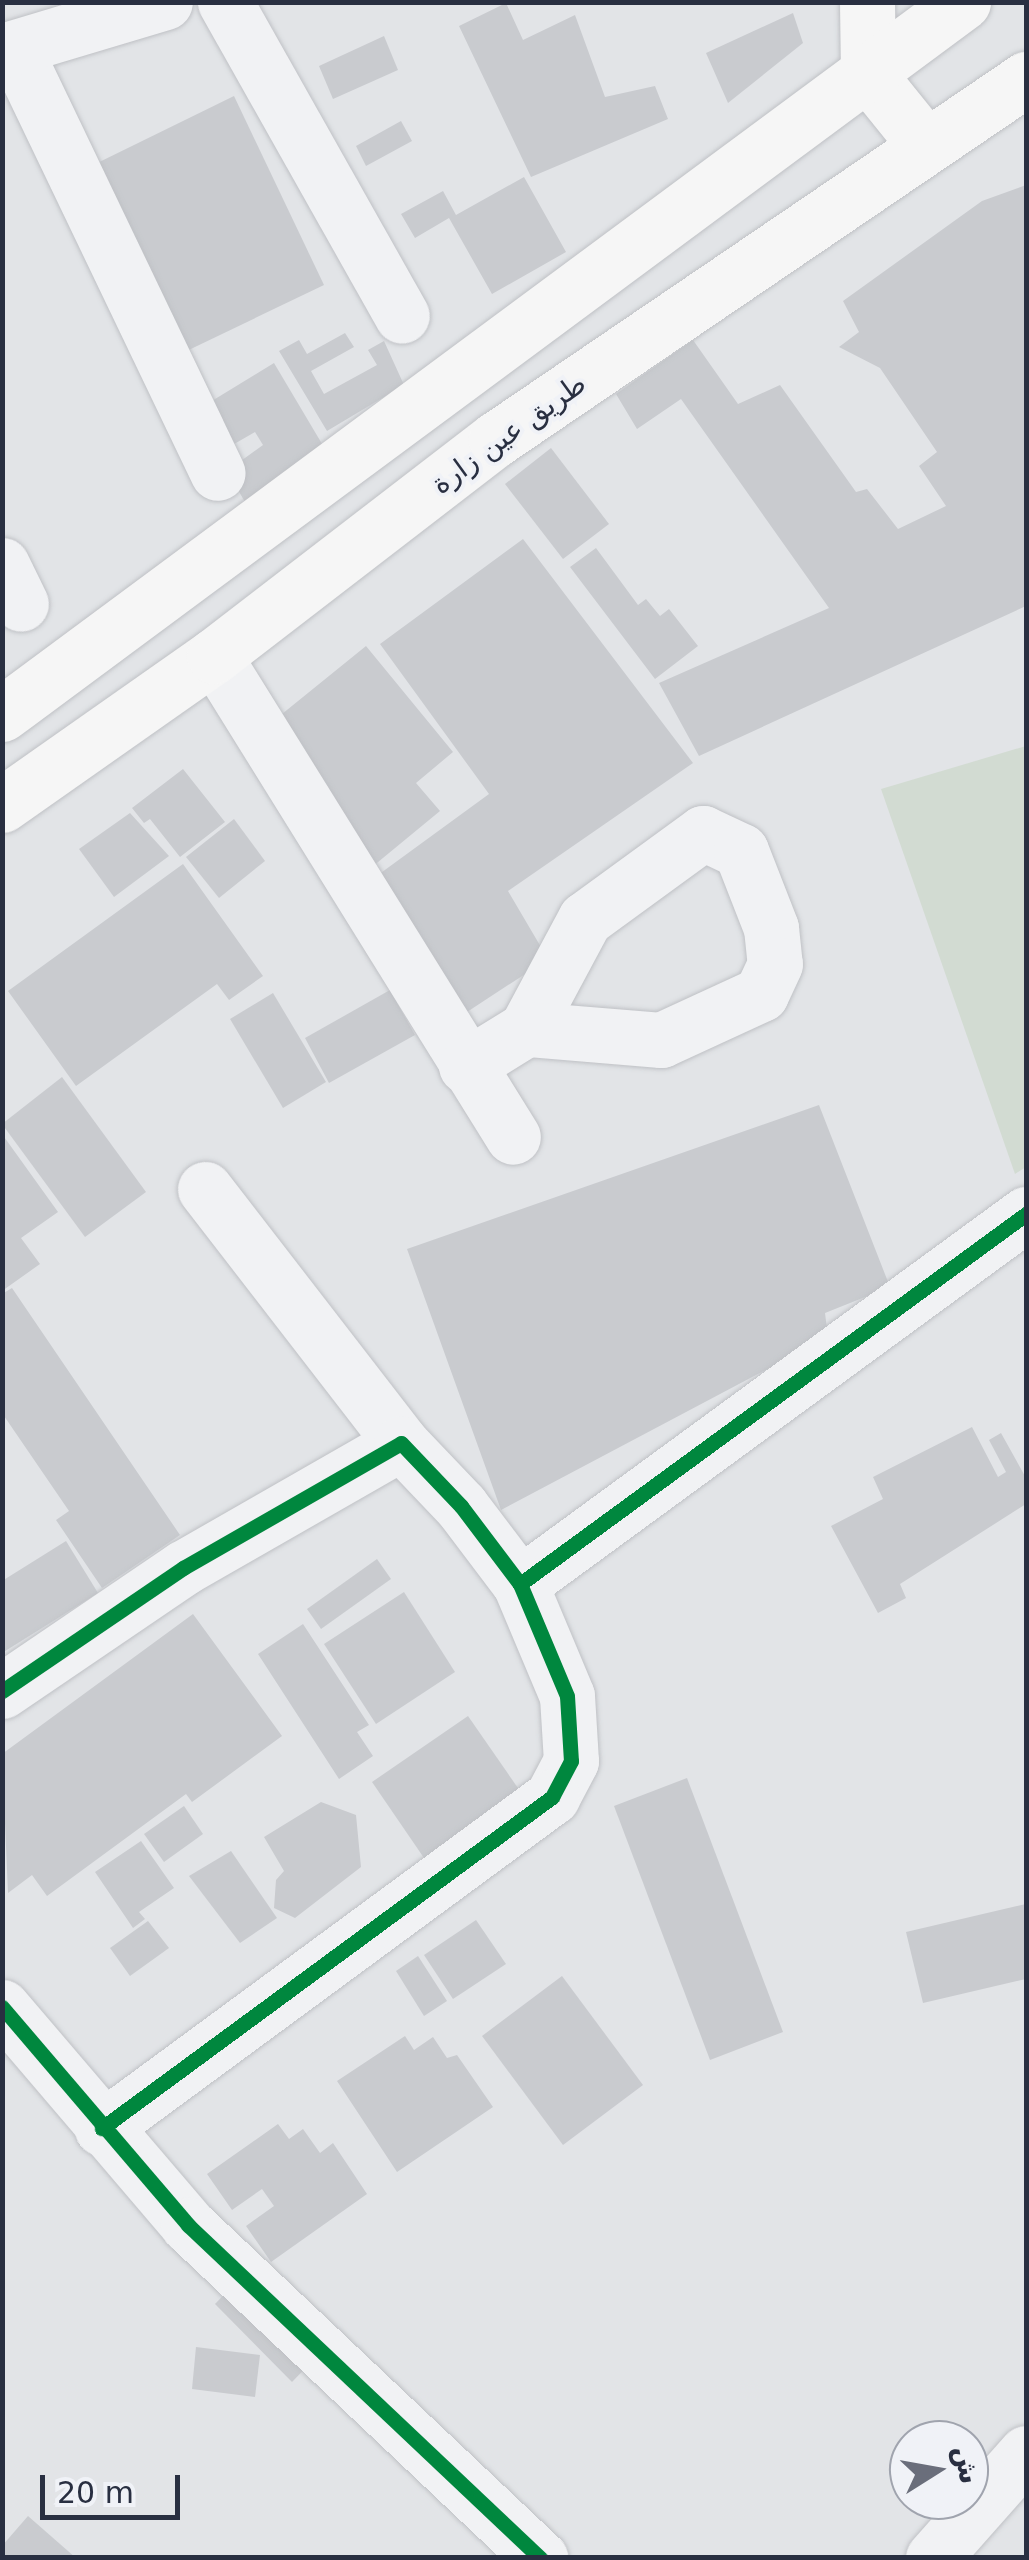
<!DOCTYPE html>
<meta charset="utf-8">
<style>
body{margin:0}
#map{position:relative;width:1029px;height:2560px;overflow:hidden;background:#e2e4e7;font-family:"DejaVu Sans","Noto Naskh Arabic",sans-serif}
div>[style]{position:absolute}
.green>*{inset:0;background:#d2dbd2}
.building>*{inset:0;background:#c9cbcf}
.roads{filter:drop-shadow(0 0 2px #bfc1c5) drop-shadow(0 0 2px #bfc1c5)}
.minor>*{height:55px;margin:-27.5px;padding:0 27.5px;transform-origin:27.5px;border-radius:27.5px;background:#f1f2f4}
.major>*{height:55px;margin:-27.5px;padding:0 27.5px;transform-origin:27.5px;border-radius:27.5px;background:#f6f6f6}
.cycleway>*{height:15px;margin:-7.5px;padding:0 7.5px;transform-origin:7.5px;border-radius:7.5px;background:#00873e}
span{translate:-50% -50%;white-space:nowrap;text-align:center;line-height:1.15;-webkit-text-stroke:8px #f0f2f7;paint-order:stroke}
.street-label{font-size:28px;color:#292f41}
.frame{position:absolute;inset:0;border:5px solid #292f41;pointer-events:none}
.north{position:absolute;left:889px;top:2420px;width:100px;height:100px;box-sizing:border-box;background:#f0f2f7;border:2px solid #a0a4ae;border-radius:50%;rotate:79deg;font-size:28px;font-weight:700;line-height:40px;text-align:center;color:#292f41}
.north::after{content:'';display:block;margin:auto;width:35px;height:45px;background:#6a6e7b;clip-path:polygon(50% 0,100% 100%,50% 72%,0 100%)}
.scale{position:absolute;left:40px;top:2475px;width:140px;height:45px;box-sizing:border-box;border:5px solid #292f41;border-top:0;padding-left:12px;font-size:30px;line-height:35px;white-space:nowrap;color:#292f41;-webkit-text-stroke:8px #f0f2f7;paint-order:stroke}
</style>
<div id="map">
<div class="green">
<i style="clip-path:polygon(1026px 746px,1026px 1167px,1015px 1174px,881px 789px)"></i>
</div>
<div class="building">
<i style="clip-path:polygon(506px 3px,523px 40px,575px 15px,605px 97px,655px 86px,668px 119px,531px 177px,459px 26px)"></i>
<i style="clip-path:polygon(793px 13px,803px 43px,728px 103px,706px 53px)"></i>
<i style="clip-path:polygon(384px 36px,398px 70px,333px 99px,319px 66px)"></i>
<i style="clip-path:polygon(234px 96px,324px 285px,172px 358px,83px 170px)"></i>
<i style="clip-path:polygon(401px 121px,412px 141px,366px 166px,356px 146px)"></i>
<i style="clip-path:polygon(524px 177px,566px 252px,492px 294px,449px 218px,415px 238px,401px 214px,443px 191px,456px 215px)"></i>
<i style="clip-path:polygon(1026px 185px,1026px 606px,699px 756px,659px 683px,829px 608px,681px 399px,637px 429px,616px 394px,693px 340px,738px 404px,780px 385px,856px 492px,867px 489px,898px 529px,946px 506px,919px 466px,937px 452px,880px 368px,839px 347px,859px 332px,843px 301px,982px 201px)"></i>
<i style="clip-path:polygon(345px 333px,354px 347px,311px 371px,324px 394px,377px 365px,368px 350px,384px 341px,404px 385px,327px 431px,279px 351px,299px 340px,307px 354px)"></i>
<i style="clip-path:polygon(274px 363px,331px 459px,252px 514px,227px 471px,263px 445px,255px 432px,222px 451px,202px 407px)"></i>
<i style="clip-path:polygon(551px 448px,609px 524px,563px 559px,505px 484px)"></i>
<i style="clip-path:polygon(523px 539px,693px 763px,508px 891px,548px 959px,467px 1012px,378px 875px,489px 794px,380px 644px)"></i>
<i style="clip-path:polygon(596px 548px,638px 605px,646px 599px,660px 616px,669px 609px,698px 646px,655px 679px,570px 567px)"></i>
<i style="clip-path:polygon(366px 646px,453px 752px,416px 783px,440px 811px,372px 867px,261px 731px)"></i>
<i style="clip-path:polygon(183px 769px,225px 822px,180px 857px,150px 819px,144px 823px,132px 808px)"></i>
<i style="clip-path:polygon(130px 813px,169px 856px,114px 897px,79px 849px)"></i>
<i style="clip-path:polygon(234px 819px,265px 861px,219px 898px,186px 857px)"></i>
<i style="clip-path:polygon(183px 864px,263px 976px,229px 1000px,217px 984px,76px 1086px,8px 991px)"></i>
<i style="clip-path:polygon(390px 990px,415px 1035px,329px 1083px,305px 1038px)"></i>
<i style="clip-path:polygon(273px 993px,326px 1082px,283px 1108px,230px 1019px)"></i>
<i style="clip-path:polygon(62px 1077px,146px 1192px,85px 1237px,2px 1124px)"></i>
<i style="clip-path:polygon(819px 1105px,890px 1287px,825px 1313px,828px 1337px,501px 1510px,407px 1249px)"></i>
<i style="clip-path:polygon(2px 1134px,58px 1212px,21px 1238px,40px 1264px,2px 1291px)"></i>
<i style="clip-path:polygon(12px 1288px,180px 1535px,102px 1588px,56px 1520px,69px 1511px,2px 1413px,2px 1294px)"></i>
<i style="clip-path:polygon(972px 1427px,998px 1477px,1006px 1472px,989px 1440px,1001px 1433px,1026px 1478px,1026px 1504px,900px 1584px,906px 1598px,878px 1613px,831px 1526px,883px 1499px,873px 1477px)"></i>
<i style="clip-path:polygon(66px 1541px,98px 1593px,2px 1653px,2px 1581px)"></i>
<i style="clip-path:polygon(377px 1559px,391px 1579px,321px 1629px,307px 1609px)"></i>
<i style="clip-path:polygon(404px 1592px,455px 1672px,376px 1724px,324px 1644px)"></i>
<i style="clip-path:polygon(193px 1614px,282px 1736px,192px 1802px,186px 1794px,47px 1896px,32px 1875px,8px 1893px,2px 1754px)"></i>
<i style="clip-path:polygon(303px 1624px,369px 1725px,357px 1732px,373px 1756px,339px 1779px,258px 1654px)"></i>
<i style="clip-path:polygon(468px 1716px,520px 1791px,424px 1858px,372px 1782px)"></i>
<i style="clip-path:polygon(687px 1778px,783px 2032px,710px 2060px,614px 1806px)"></i>
<i style="clip-path:polygon(321px 1802px,356px 1815px,361px 1867px,295px 1918px,274px 1908px,276px 1880px,284px 1871px,264px 1837px)"></i>
<i style="clip-path:polygon(184px 1806px,203px 1834px,164px 1862px,144px 1834px)"></i>
<i style="clip-path:polygon(141px 1841px,174px 1888px,139px 1912px,145px 1919px,133px 1928px,95px 1872px)"></i>
<i style="clip-path:polygon(231px 1851px,277px 1918px,240px 1943px,189px 1876px)"></i>
<i style="clip-path:polygon(1026px 1904px,1026px 1979px,923px 2003px,906px 1932px)"></i>
<i style="clip-path:polygon(476px 1920px,506px 1964px,453px 1999px,424px 1955px)"></i>
<i style="clip-path:polygon(148px 1921px,169px 1948px,130px 1976px,110px 1948px)"></i>
<i style="clip-path:polygon(418px 1956px,447px 2001px,424px 2016px,396px 1971px)"></i>
<i style="clip-path:polygon(562px 1976px,643px 2085px,563px 2145px,482px 2036px)"></i>
<i style="clip-path:polygon(405px 2036px,414px 2050px,433px 2037px,447px 2058px,457px 2055px,493px 2107px,397px 2172px,337px 2081px)"></i>
<i style="clip-path:polygon(278px 2124px,289px 2139px,303px 2129px,320px 2153px,333px 2143px,367px 2194px,271px 2262px,246px 2226px,274px 2206px,262px 2189px,232px 2210px,207px 2174px)"></i>
<i style="clip-path:polygon(244px 2274px,321px 2352px,292px 2382px,215px 2304px)"></i>
<i style="clip-path:polygon(196px 2347px,260px 2355px,255px 2397px,192px 2389px)"></i>
<i style="clip-path:polygon(28px 2516px,76px 2558px,2px 2558px,2px 2546px)"></i>
</div>
<div class="roads">
<div class="minor">
<i style="left:225px;top:2px;width:360px;rotate:60.6deg"></i>
<i style="left:14px;top:48px;width:471px;rotate:64.4deg"></i>
<i style="left:2px;top:51px;width:170px;rotate:-16.7deg"></i>
<i style="left:2px;top:565px;width:43px;rotate:64deg"></i>
<i style="left:214px;top:656px;width:566px;rotate:58.13deg"></i>
<i style="left:466px;top:1066px;width:70px;rotate:-31.7deg"></i>
<i style="left:526px;top:1029px;width:125px;rotate:-61.8deg"></i>
<i style="left:585px;top:919px;width:146px;rotate:-36.1deg"></i>
<i style="left:703px;top:833px;width:42px;rotate:25.3deg"></i>
<i style="left:741px;top:851px;width:83px;rotate:68.7deg"></i>
<i style="left:771px;top:928px;width:36px;rotate:84deg"></i>
<i style="left:775px;top:964px;width:33px;rotate:115deg"></i>
<i style="left:761px;top:994px;width:110px;rotate:155.3deg"></i>
<i style="left:661px;top:1040px;width:135px;rotate:-175.3deg"></i>
<i style="left:205px;top:1189px;width:321px;rotate:52.3deg"></i>
<i style="left:520px;top:1584px;width:627px;rotate:-36.18deg"></i>
<i style="left:2px;top:1691px;width:219px;rotate:-34.2deg"></i>
<i style="left:183px;top:1568px;width:251px;rotate:-29.8deg"></i>
<i style="left:401px;top:1443px;width:87px;rotate:46.4deg"></i>
<i style="left:461px;top:1506px;width:98px;rotate:52.9deg"></i>
<i style="left:520px;top:1584px;width:121px;rotate:67.2deg"></i>
<i style="left:567px;top:1696px;width:65px;rotate:86.5deg"></i>
<i style="left:571px;top:1761px;width:41px;rotate:117.8deg"></i>
<i style="left:552px;top:1797px;width:559px;rotate:143.66deg"></i>
<i style="left:2px;top:2007px;width:287px;rotate:49.5deg"></i>
<i style="left:188px;top:2225px;width:485px;rotate:43.4deg"></i>
<i style="left:933px;top:2558px;width:140px;rotate:-48.5deg"></i>
</div>
<div class="major">
<i style="left:867px;top:2px;width:72px;rotate:89.2deg"></i>
<i style="left:868px;top:74px;width:92px;rotate:51.1deg"></i>
<i style="left:2px;top:714px;width:1196px;rotate:-36.53deg"></i>
<i style="left:2px;top:805px;width:259px;rotate:-35.1deg"></i>
<i style="left:214px;top:656px;width:356px;rotate:-37.6deg"></i>
<i style="left:496px;top:439px;width:641px;rotate:-34.19deg"></i>
</div>
</div>
<div class="cycleway">
<i style="left:520px;top:1584px;width:627px;rotate:-36.18deg"></i>
<i style="left:2px;top:1691px;width:219px;rotate:-34.2deg"></i>
<i style="left:183px;top:1568px;width:251px;rotate:-29.8deg"></i>
<i style="left:401px;top:1443px;width:87px;rotate:46.4deg"></i>
<i style="left:461px;top:1506px;width:98px;rotate:52.9deg"></i>
<i style="left:520px;top:1584px;width:121px;rotate:67.2deg"></i>
<i style="left:567px;top:1696px;width:65px;rotate:86.5deg"></i>
<i style="left:571px;top:1761px;width:41px;rotate:117.8deg"></i>
<i style="left:552px;top:1797px;width:559px;rotate:143.66deg"></i>
<i style="left:2px;top:2007px;width:287px;rotate:49.5deg"></i>
<i style="left:188px;top:2225px;width:485px;rotate:43.4deg"></i>
</div>
<div class="street-label">
<span style="left:509px;top:434px;rotate:-36deg">طريق عين زارة</span>
</div>
<div class="frame"></div>
<div class="north">ش</div>
<div class="scale">20 m</div>
</div>
